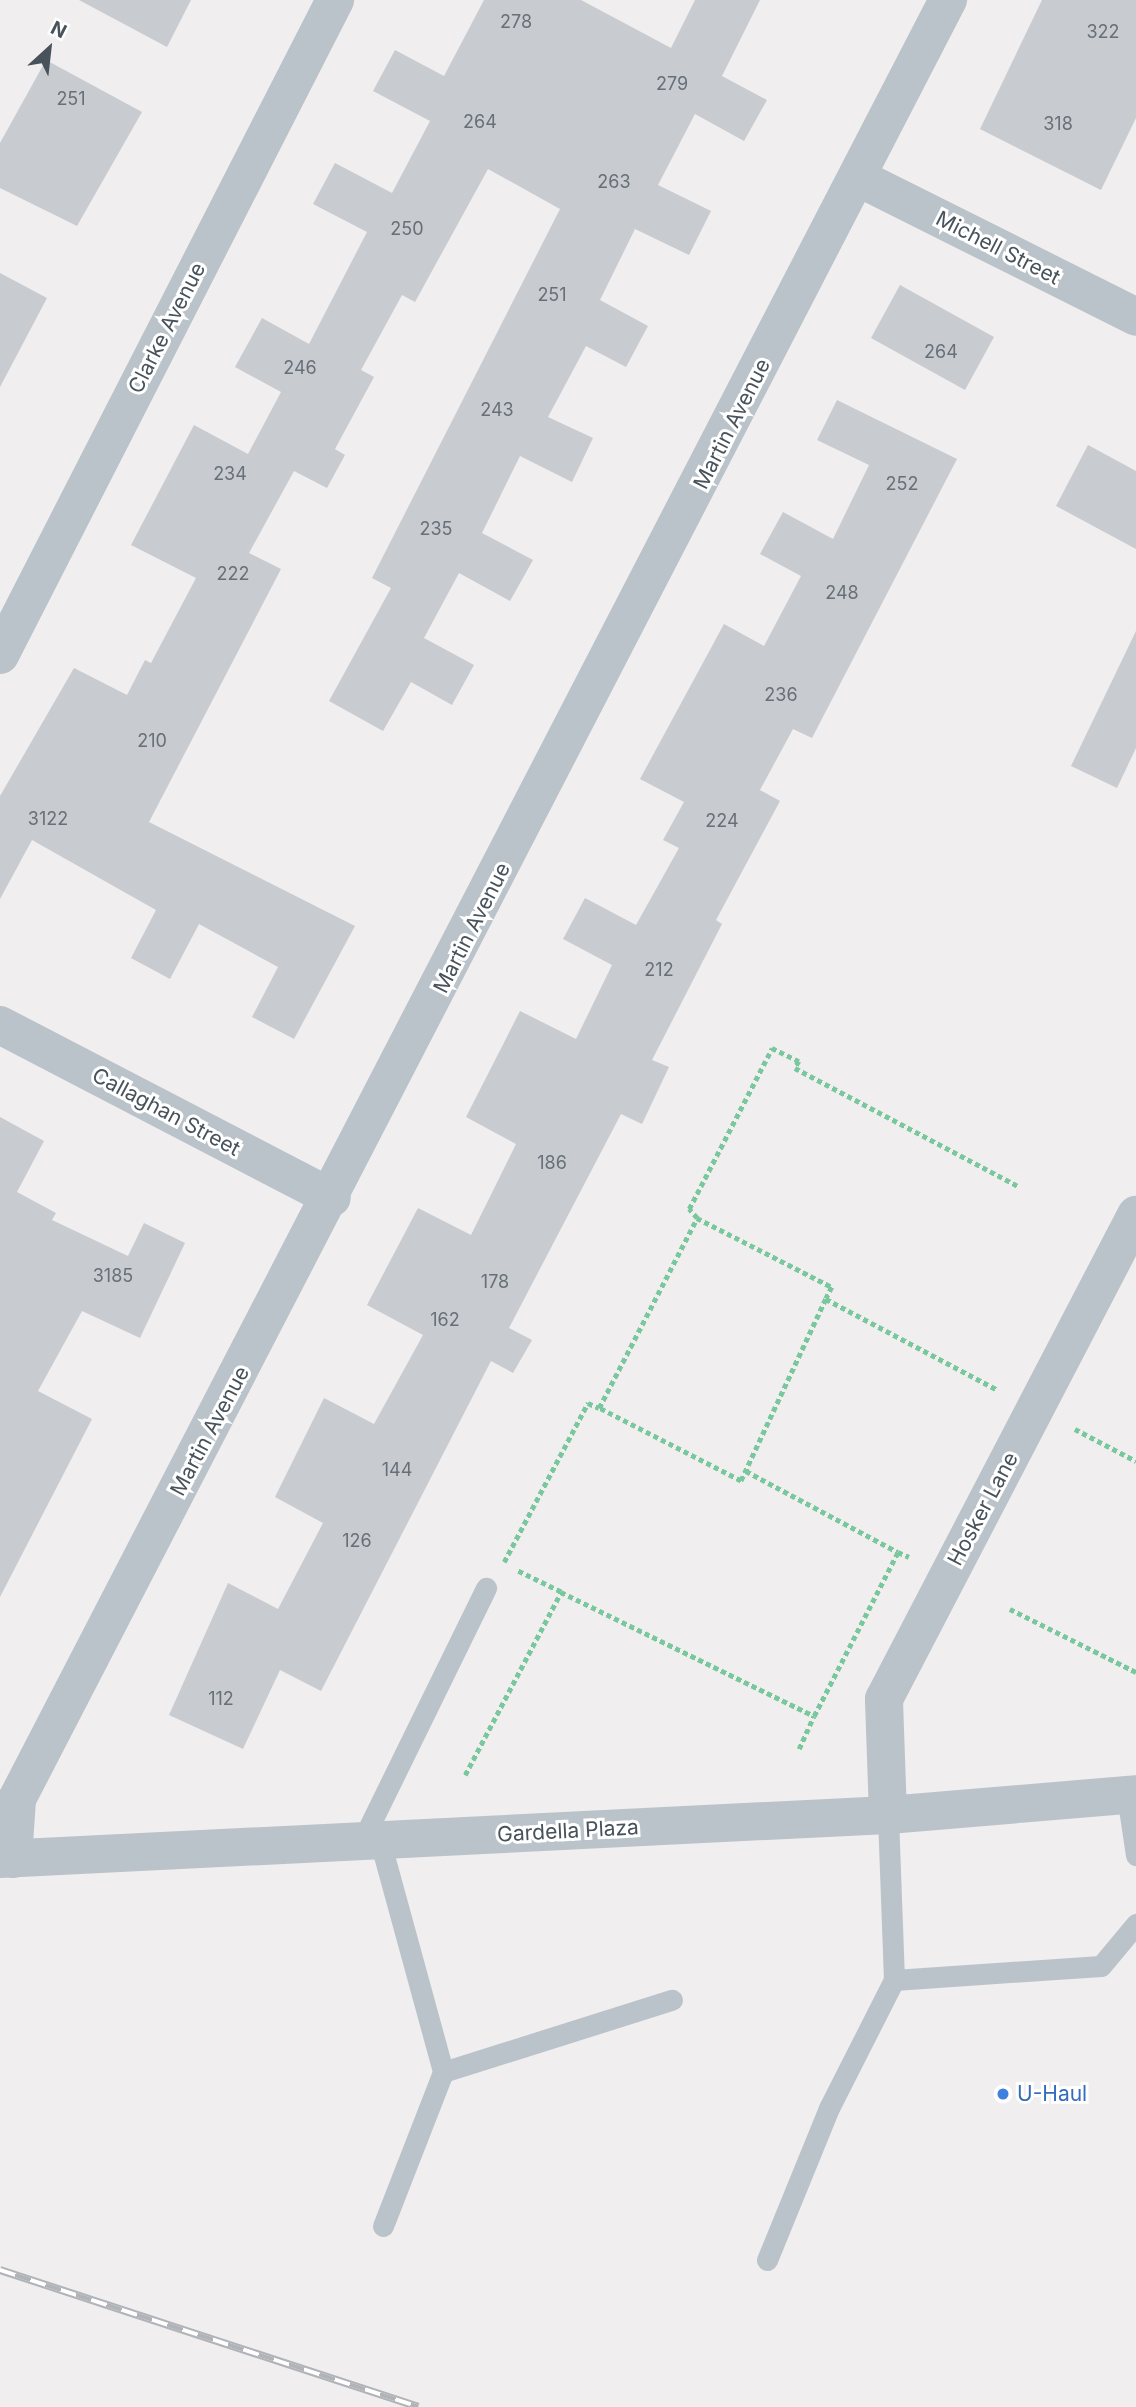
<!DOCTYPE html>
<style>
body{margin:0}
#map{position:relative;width:1136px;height:2407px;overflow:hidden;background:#f0eeee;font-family:Inter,sans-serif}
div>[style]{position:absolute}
.building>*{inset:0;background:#c8cbd0}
.path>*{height:4.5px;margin-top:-2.25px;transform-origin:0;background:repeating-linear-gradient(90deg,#79c79c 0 5px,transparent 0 8.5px)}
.lane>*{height:21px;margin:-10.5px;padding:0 10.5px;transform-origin:10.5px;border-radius:10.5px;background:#bac3ca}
.street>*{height:38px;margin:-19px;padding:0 19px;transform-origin:19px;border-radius:19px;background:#bac3ca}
.rail>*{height:8px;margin-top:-4px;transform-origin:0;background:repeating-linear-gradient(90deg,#fff 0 16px,#b0b3b7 0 32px);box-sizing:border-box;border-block:2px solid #b0b3b7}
.dots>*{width:19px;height:19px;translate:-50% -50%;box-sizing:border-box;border:4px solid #fff;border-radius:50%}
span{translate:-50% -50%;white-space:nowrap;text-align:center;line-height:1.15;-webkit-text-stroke:6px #fff;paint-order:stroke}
.number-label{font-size:18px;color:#677078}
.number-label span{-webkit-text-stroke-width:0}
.street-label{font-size:21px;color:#47525a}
.shop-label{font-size:21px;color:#366cbe}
.left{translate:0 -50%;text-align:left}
.north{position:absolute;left:14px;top:14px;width:70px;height:70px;-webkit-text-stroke:5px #fff;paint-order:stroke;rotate:27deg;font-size:19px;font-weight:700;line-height:28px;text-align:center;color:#47525a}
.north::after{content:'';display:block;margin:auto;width:24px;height:32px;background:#47525a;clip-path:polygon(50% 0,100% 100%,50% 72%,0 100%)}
</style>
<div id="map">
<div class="building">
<i style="clip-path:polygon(79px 0,191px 0,167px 47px)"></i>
<i style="clip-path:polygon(484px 0,581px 0,671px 48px,695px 0,760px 0,722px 76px,767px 100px,744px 141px,695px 114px,658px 185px,711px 211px,689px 255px,635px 229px,600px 300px,648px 326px,626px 367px,586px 346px,548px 417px,593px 438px,572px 482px,520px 456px,482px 533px,533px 560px,510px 601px,459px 573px,424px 638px,474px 665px,452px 705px,411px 682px,383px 731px,329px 701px,391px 588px,372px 578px,560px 209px,488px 169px,415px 302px,402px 295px,361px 370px,374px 377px,335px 449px,345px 455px,327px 488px,294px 471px,249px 553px,281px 569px,149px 822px,355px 926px,294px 1039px,252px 1017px,278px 967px,199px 924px,170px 979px,131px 958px,156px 910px,32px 840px,0 899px,0 796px,74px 668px,127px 695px,145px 660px,151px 663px,196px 578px,131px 545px,194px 425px,248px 454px,281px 392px,235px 367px,262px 318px,309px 344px,367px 232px,313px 204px,335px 163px,392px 193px,430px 121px,373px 91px,395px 50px,444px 76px)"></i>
<i style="clip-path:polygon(1042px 0,1136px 0,1136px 118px,1101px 190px,980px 129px)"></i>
<i style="clip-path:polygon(46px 60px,142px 112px,77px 226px,0 188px,0 143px)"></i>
<i style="clip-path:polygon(0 273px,47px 298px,0 387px)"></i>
<i style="clip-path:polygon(900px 285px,994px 337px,965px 390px,871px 338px)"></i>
<i style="clip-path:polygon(837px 400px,957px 459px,812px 738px,793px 729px,760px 790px,780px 801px,716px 920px,722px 924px,652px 1060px,669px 1067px,642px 1124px,621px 1114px,509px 1328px,532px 1340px,513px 1373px,491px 1361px,321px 1691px,280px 1670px,243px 1749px,169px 1715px,228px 1583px,278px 1609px,323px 1523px,275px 1497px,324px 1398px,374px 1424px,423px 1335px,367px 1305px,418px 1208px,471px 1235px,516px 1144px,466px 1117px,520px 1011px,576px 1039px,612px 965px,563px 939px,585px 898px,636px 925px,679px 848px,663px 840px,684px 802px,640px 779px,724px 624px,764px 646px,801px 576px,760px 554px,783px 512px,833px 539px,869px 465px,817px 440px)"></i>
<i style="clip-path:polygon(1088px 445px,1136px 471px,1136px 549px,1056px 506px)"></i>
<i style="clip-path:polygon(1136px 631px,1136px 748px,1117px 788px,1071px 766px)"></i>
<i style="clip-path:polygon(0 1117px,44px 1141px,17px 1192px,56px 1213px,52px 1220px,128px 1256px,144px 1223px,185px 1243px,140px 1338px,82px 1311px,38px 1391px,92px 1419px,0 1597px)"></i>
</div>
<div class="path">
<i style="left:697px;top:1218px;width:12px;rotate:-132deg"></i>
<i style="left:689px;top:1209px;width:181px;rotate:-62.7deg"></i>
<i style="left:772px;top:1048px;width:30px;rotate:26deg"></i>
<i style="left:799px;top:1061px;width:8px;rotate:120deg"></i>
<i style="left:795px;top:1068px;width:252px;rotate:27.9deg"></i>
<i style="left:826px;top:1299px;width:201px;rotate:115deg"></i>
<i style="left:741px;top:1481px;width:160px;rotate:-152.8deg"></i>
<i style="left:599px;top:1408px;width:214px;rotate:-62.7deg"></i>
<i style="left:697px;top:1218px;width:152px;rotate:27.1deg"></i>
<i style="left:832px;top:1287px;width:13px;rotate:117deg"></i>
<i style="left:826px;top:1299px;width:195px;rotate:27.9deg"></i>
<i style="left:1075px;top:1429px;width:69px;rotate:27.7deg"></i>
<i style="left:746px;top:1471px;width:172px;rotate:28.1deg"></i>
<i style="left:504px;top:1562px;width:180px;rotate:-62.2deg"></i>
<i style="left:588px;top:1403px;width:12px;rotate:24deg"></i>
<i style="left:561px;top:1592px;width:282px;rotate:26.1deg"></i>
<i style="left:814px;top:1716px;width:184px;rotate:-62.9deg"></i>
<i style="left:898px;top:1552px;width:12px;rotate:24deg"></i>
<i style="left:1010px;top:1609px;width:141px;rotate:26.6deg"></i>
<i style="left:799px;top:1749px;width:36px;rotate:-66deg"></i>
<i style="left:465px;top:1775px;width:207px;rotate:-62.3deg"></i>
<i style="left:561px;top:1592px;width:48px;rotate:-154deg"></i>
</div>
<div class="lane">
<i style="left:1127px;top:1795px;width:61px;rotate:81.5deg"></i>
<i style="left:362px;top:1841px;width:282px;rotate:-63.9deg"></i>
<i style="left:380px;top:1841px;width:239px;rotate:74.7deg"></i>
<i style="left:443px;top:2072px;width:240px;rotate:-17.5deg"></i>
<i style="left:894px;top:1980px;width:207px;rotate:-3.9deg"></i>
<i style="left:1101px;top:1966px;width:55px;rotate:-50.2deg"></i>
<i style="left:383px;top:2226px;width:165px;rotate:-68.7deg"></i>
<i style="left:767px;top:2260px;width:164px;rotate:-67.8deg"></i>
<i style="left:829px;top:2108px;width:144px;rotate:-63.1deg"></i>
<i style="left:894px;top:1980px;width:165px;rotate:-92.1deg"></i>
</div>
<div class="street">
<i style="left:859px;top:178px;width:310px;rotate:26.6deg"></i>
<i style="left:0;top:655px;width:736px;rotate:-62.91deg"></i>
<i style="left:0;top:1025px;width:374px;rotate:27.5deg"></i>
<i style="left:888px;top:1815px;width:116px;rotate:-92deg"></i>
<i style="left:884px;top:1699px;width:546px;rotate:-62.5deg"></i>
<i style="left:0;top:1859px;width:889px;rotate:-2.84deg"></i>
<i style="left:888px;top:1815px;width:249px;rotate:-4.8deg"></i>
<i style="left:13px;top:1859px;width:60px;rotate:-86.2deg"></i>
<i style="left:17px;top:1799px;width:2026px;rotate:-62.64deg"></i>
</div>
<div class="rail">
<i style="left:0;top:2270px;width:440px;rotate:18.1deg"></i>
</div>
<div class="dots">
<i style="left:1003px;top:2094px;background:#3f7fe0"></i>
</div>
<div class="number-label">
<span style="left:516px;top:22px">278</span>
<span style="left:1103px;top:32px">322</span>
<span style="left:672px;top:84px">279</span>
<span style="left:71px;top:99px">251</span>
<span style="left:480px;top:122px">264</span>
<span style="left:1058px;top:124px">318</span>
<span style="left:614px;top:182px">263</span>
<span style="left:407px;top:229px">250</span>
<span style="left:552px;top:295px">251</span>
<span style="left:941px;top:352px">264</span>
<span style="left:300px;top:368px">246</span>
<span style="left:497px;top:410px">243</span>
<span style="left:230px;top:474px">234</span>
<span style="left:902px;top:484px">252</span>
<span style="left:436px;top:529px">235</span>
<span style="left:233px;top:574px">222</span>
<span style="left:842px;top:593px">248</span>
<span style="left:781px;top:695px">236</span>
<span style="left:152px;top:741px">210</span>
<span style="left:48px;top:819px">3122</span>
<span style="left:722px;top:821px">224</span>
<span style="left:659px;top:970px">212</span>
<span style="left:552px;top:1163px">186</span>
<span style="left:113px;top:1276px">3185</span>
<span style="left:495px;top:1282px">178</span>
<span style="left:445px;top:1320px">162</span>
<span style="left:397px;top:1470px">144</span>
<span style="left:357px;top:1541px">126</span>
<span style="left:221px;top:1699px">112</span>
</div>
<div class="street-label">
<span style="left:998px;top:248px;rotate:27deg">Michell Street</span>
<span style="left:167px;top:328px;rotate:-63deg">Clarke Avenue</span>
<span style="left:732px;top:424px;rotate:-63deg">Martin Avenue</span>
<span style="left:472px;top:928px;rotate:-63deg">Martin Avenue</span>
<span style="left:166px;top:1112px;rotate:28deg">Callaghan Street</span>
<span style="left:210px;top:1431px;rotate:-62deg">Martin Avenue</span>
<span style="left:983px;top:1509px;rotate:-62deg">Hosker Lane</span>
<span style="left:568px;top:1831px;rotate:-3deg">Gardella Plaza</span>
</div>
<div class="shop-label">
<span class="left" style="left:1017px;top:2094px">U-Haul</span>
</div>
<div class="north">N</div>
</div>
